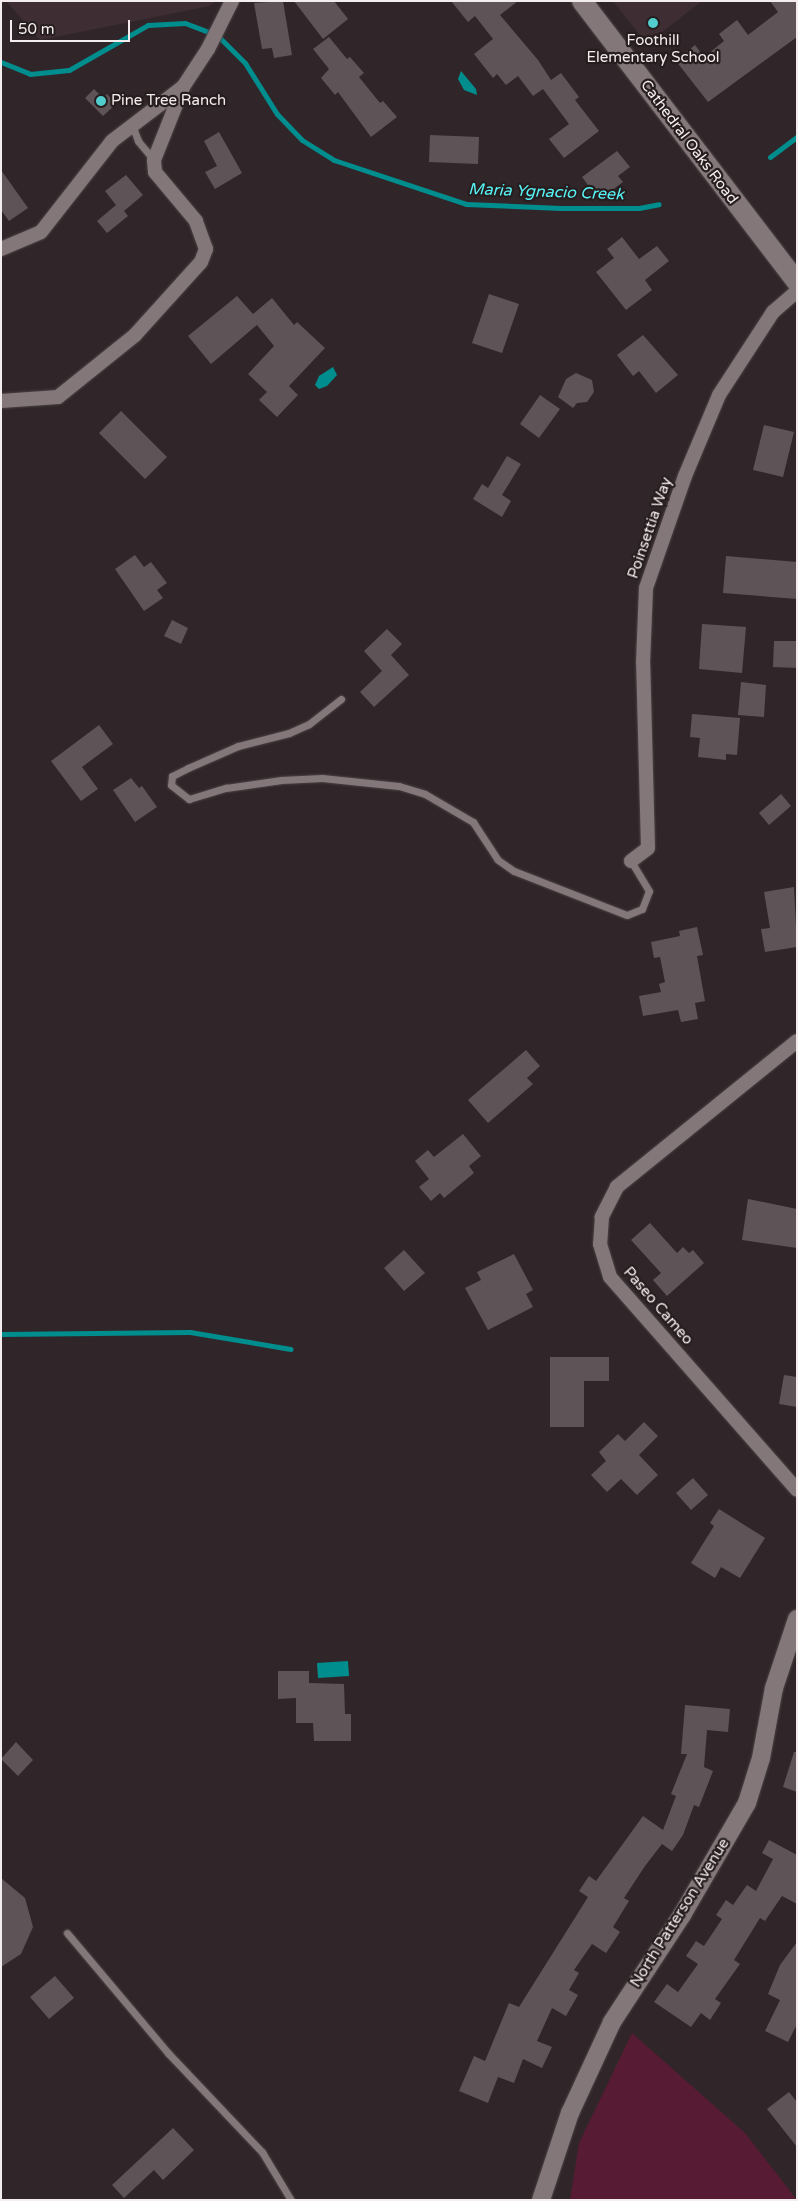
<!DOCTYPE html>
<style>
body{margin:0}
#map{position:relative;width:798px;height:2201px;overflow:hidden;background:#302629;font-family:"Varela Round",sans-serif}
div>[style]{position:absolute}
.built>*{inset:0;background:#3e2e33}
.green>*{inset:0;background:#571c33}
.water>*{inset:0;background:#008d8e}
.stream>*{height:5px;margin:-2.5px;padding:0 2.5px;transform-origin:2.5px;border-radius:2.5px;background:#008d8e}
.building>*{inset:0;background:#5e5457}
.roads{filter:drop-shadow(0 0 1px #4d4447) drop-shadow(0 0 1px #4d4447)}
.service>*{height:7px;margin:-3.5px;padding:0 3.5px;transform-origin:3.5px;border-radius:3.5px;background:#83777a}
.minor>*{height:14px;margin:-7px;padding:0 7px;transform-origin:7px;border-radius:7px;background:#83777a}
.tertiary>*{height:18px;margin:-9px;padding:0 9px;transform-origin:9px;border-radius:9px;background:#83777a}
.secondary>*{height:20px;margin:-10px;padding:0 10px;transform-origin:10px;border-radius:10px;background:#83777a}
.dots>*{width:14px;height:14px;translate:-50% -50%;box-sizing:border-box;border:2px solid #261d1f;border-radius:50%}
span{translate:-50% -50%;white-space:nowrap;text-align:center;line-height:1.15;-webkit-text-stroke:4.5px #261d1f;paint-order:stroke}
.poi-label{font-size:15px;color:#f3edee}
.left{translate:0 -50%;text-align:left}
.street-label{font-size:15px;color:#f3edee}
.water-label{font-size:16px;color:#58f5f7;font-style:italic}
.frame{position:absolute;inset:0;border:2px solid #f3edee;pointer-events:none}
.scale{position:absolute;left:10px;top:20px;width:120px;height:22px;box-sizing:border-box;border:2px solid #f3edee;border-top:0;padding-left:6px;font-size:15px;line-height:18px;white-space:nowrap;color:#f3edee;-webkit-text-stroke:4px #261d1f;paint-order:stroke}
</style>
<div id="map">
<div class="built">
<i style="clip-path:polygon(6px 1px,216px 1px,210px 6px,40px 40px)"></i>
<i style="clip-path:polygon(613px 1px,702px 1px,647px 44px)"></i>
</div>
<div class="green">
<i style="clip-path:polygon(632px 2033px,745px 2133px,797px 2200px,570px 2200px,579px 2143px)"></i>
</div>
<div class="water">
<i style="clip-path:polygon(461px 71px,476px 89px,477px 95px,464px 90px,458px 79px)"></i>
<i style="clip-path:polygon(333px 367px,337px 375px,327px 386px,319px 389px,315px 385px,319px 376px)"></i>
<i style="clip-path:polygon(348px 1661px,349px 1676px,318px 1678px,317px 1663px)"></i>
</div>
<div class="stream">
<i style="left:1px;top:62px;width:31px;rotate:22deg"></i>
<i style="left:30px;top:74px;width:39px;rotate:-6deg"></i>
<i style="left:69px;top:70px;width:91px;rotate:-29.7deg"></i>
<i style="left:148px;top:25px;width:37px;rotate:-3deg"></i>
<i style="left:185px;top:23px;width:34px;rotate:21deg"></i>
<i style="left:217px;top:35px;width:40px;rotate:45deg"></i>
<i style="left:245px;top:63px;width:60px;rotate:57.9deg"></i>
<i style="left:277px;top:114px;width:36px;rotate:46deg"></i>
<i style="left:302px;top:140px;width:38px;rotate:32deg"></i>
<i style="left:334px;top:160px;width:139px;rotate:18.4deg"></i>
<i style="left:466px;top:204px;width:95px;rotate:2.4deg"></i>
<i style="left:561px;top:208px;width:78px"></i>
<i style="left:639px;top:208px;width:20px;rotate:-11deg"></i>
<i style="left:770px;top:157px;width:34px;rotate:-37deg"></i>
<i style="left:1px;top:1334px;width:189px;rotate:-0.6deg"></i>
<i style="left:190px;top:1332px;width:102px;rotate:9.6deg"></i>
</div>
<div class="building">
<i style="clip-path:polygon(283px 1px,292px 55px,274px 58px,272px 48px,262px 49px,254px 3px)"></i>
<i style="clip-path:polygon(294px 1px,334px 1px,348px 19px,323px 39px)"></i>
<i style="clip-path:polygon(451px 1px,518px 1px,500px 15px,538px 60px,551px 80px,561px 73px,579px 97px,575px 100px,599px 131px,564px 158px,549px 139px,569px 124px,543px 89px,533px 96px,518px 76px,506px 85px,497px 74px,493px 78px,474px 54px,493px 39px,475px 16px,468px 22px)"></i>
<i style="clip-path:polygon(770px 1px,797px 1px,797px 37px,708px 102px,676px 61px,695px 45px,704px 57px,724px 41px,719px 34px,737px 20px,748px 35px,778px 12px)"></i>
<i style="clip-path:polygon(329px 37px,347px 59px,350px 57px,364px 73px,359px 77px,380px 103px,383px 101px,397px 117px,371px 137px,338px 92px,335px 95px,321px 78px,329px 69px,313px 49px)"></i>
<i style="clip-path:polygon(94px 89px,103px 98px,107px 94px,116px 104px,103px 116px,85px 98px)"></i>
<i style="clip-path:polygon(219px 132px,242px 173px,215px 189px,205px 172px,217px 166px,204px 141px)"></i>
<i style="clip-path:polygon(430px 135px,479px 137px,478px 164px,429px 162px)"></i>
<i style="clip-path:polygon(617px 151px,630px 167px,618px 176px,623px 182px,599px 200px,582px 177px)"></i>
<i style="clip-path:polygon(1px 170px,28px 208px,9px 221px,1px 210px)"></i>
<i style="clip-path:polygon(126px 175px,143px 195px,124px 211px,128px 216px,107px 233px,97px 221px,116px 205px,105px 191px)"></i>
<i style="clip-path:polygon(622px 237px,639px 259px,657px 246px,669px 261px,645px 280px,652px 290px,626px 310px,596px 272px,614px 258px,607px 249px)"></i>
<i style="clip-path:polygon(489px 294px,519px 304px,502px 353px,472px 343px)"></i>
<i style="clip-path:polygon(237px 296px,253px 314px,272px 298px,294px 325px,297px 322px,325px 348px,289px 386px,298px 395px,277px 417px,259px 400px,267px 392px,248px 374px,274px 346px,257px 325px,211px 364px,188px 336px)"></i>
<i style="clip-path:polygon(643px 335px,678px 375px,656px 393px,639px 371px,633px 376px,617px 355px)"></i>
<i style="clip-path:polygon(576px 373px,592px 380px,594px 392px,587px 402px,577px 403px,573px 408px,558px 397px,566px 379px)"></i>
<i style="clip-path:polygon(540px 395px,560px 409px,539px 438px,520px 424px)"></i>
<i style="clip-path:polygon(121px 411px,167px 457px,145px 479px,99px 433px)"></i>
<i style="clip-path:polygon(764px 425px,794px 432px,783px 477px,753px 470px)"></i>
<i style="clip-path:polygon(507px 456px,521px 464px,502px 495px,511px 501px,502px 517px,473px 499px,482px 484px,488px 488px)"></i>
<i style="clip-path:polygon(135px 555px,144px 567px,151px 562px,167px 583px,157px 590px,163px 598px,144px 611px,115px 569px)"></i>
<i style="clip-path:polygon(726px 556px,797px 562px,797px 599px,723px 593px)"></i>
<i style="clip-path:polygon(172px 620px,188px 628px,181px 644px,164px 636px)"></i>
<i style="clip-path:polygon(702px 624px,746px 627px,742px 673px,699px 669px)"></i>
<i style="clip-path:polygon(387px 629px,402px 644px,391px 655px,409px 675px,374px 707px,360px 692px,382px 671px,364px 651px)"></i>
<i style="clip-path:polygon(774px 641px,797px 641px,797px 668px,773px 667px)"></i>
<i style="clip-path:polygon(741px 682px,766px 685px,764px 717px,738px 715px)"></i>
<i style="clip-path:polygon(692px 714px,740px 718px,737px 755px,726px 754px,726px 760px,698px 757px,700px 738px,690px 737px)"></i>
<i style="clip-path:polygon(99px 725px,113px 744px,82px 767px,98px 789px,81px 801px,51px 761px)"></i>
<i style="clip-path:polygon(131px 778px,139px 788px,142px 786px,157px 807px,135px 822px,113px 790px)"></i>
<i style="clip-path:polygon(781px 794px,791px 806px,769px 825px,759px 813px)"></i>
<i style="clip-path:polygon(794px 887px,797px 947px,765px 952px,761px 929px,770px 928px,764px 892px)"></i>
<i style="clip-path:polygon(697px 927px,703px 955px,697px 956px,705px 1001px,695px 1003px,698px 1019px,681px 1022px,678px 1010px,643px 1016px,639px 996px,661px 992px,659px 984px,665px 982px,660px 957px,654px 958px,651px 942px,680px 936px,679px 931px)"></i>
<i style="clip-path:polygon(526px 1050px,540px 1066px,527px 1078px,533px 1084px,488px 1123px,468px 1100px)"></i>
<i style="clip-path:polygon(463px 1134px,481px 1156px,469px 1166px,474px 1173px,444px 1198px,440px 1193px,431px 1201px,419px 1187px,429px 1179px,415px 1161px,428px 1150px,434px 1157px)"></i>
<i style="clip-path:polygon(748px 1199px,797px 1209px,797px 1248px,742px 1240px)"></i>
<i style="clip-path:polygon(650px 1223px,677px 1253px,683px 1247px,689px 1253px,693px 1250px,704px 1263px,667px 1296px,653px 1280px,661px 1273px,631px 1240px)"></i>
<i style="clip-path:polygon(404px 1250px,425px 1273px,404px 1291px,384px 1268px)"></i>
<i style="clip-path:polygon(514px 1254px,533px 1290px,526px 1294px,533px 1307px,488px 1330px,465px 1288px,481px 1280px,477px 1272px)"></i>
<i style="clip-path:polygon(550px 1357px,609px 1357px,609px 1381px,584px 1381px,584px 1427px,550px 1427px)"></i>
<i style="clip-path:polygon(784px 1375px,797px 1377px,797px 1407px,779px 1404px)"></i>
<i style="clip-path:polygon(644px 1422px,658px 1436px,639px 1455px,658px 1475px,637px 1495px,621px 1479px,607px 1492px,591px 1475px,606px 1461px,599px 1452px,618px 1434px,625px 1441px)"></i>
<i style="clip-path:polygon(693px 1478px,708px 1495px,691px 1510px,676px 1493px)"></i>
<i style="clip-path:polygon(719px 1509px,765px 1538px,740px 1578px,721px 1567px,715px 1578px,691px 1563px,714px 1526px,710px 1523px)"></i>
<i style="clip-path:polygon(278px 1671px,309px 1671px,309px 1683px,344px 1684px,345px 1714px,351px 1714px,351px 1741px,314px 1741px,313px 1723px,296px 1723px,296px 1698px,278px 1699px)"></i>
<i style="clip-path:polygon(685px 1705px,730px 1709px,728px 1732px,707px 1730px,704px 1767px,713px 1771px,699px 1807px,694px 1805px,683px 1835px,672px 1851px,662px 1844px,645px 1866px,624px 1898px,629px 1901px,613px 1927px,620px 1932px,606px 1953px,592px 1944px,574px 1970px,579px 1973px,569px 1990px,578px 1995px,566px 2016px,552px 2008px,537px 2041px,552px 2047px,542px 2068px,523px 2059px,514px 2083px,498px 2077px,488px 2103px,459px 2091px,474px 2056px,485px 2061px,509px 2003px,519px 2007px,588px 1897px,579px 1891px,589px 1876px,596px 1881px,643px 1816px,663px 1830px,676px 1796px,671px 1794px,687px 1754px,681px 1754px)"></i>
<i style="clip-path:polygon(16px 1742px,33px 1760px,18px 1776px,1px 1759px)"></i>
<i style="clip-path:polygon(794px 1752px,797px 1752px,797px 1792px,783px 1787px)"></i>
<i style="clip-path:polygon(769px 1840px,797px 1855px,797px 1904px,782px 1896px,765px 1921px,760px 1918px,734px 1960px,740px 1964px,715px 1999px,721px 2003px,710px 2020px,701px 2013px,691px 2027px,654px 2002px,667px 1984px,678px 1992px,698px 1964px,686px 1956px,696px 1941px,704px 1946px,722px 1919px,716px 1915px,726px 1900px,733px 1905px,747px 1885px,756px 1891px,773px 1859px,762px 1853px)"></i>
<i style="clip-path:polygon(1px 1878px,25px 1898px,33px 1927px,21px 1954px,1px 1967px)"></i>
<i style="clip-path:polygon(797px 1942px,797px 2024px,788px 2042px,765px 2031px,780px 2000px,768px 1994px,780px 1965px)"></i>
<i style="clip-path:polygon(55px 1976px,74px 1998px,49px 2019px,30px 1997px)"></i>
<i style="clip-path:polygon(789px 2092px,797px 2102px,797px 2147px,767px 2109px)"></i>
<i style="clip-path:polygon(173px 2128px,194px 2150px,163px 2180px,154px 2170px,124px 2198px,112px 2185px)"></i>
</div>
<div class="roads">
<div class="service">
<i style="left:132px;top:125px;width:17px;rotate:69deg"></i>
<i style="left:138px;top:141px;width:25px;rotate:50deg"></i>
<i style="left:341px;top:699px;width:41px;rotate:142deg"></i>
<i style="left:309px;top:724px;width:22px;rotate:156deg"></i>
<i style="left:289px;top:733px;width:53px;rotate:165.7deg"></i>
<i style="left:238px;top:746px;width:55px;rotate:156.3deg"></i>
<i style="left:188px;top:768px;width:18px;rotate:153deg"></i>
<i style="left:172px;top:776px;width:9px;rotate:96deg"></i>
<i style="left:171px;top:785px;width:23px;rotate:38deg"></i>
<i style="left:189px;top:799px;width:39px;rotate:-17deg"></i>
<i style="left:226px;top:788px;width:56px;rotate:-8.3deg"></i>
<i style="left:281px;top:780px;width:41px;rotate:-2.8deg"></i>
<i style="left:322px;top:778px;width:77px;rotate:5.9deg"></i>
<i style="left:399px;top:786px;width:27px;rotate:17deg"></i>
<i style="left:425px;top:794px;width:56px;rotate:30.3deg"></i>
<i style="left:473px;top:822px;width:45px;rotate:56.7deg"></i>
<i style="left:498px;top:860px;width:19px;rotate:35deg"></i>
<i style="left:514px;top:871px;width:121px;rotate:21.3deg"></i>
<i style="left:627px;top:915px;width:16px;rotate:-22deg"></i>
<i style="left:642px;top:909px;width:19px;rotate:-69deg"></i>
<i style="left:649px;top:891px;width:35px;rotate:-121deg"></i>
<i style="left:67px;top:1933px;width:157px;rotate:49.9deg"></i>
<i style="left:168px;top:2053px;width:137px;rotate:46.5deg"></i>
<i style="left:262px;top:2152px;width:56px;rotate:58.9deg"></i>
</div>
<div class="minor">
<i style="left:1px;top:249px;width:43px;rotate:-23deg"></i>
<i style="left:41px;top:232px;width:115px;rotate:-52deg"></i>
<i style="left:112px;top:141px;width:89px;rotate:-37.3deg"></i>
<i style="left:183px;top:87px;width:45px;rotate:-56.7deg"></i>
<i style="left:208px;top:49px;width:54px;rotate:-63.4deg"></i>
<i style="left:1px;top:401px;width:57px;rotate:-4deg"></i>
<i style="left:58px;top:397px;width:99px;rotate:-38.8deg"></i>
<i style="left:135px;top:335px;width:98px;rotate:-47.9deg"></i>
<i style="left:201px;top:262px;width:14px;rotate:-69deg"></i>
<i style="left:206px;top:249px;width:30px;rotate:-110deg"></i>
<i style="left:196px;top:221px;width:64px;rotate:-129.9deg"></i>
<i style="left:155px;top:172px;width:12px;rotate:-95deg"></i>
<i style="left:154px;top:160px;width:79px;rotate:-68.3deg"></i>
<i style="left:631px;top:861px;width:21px;rotate:-37deg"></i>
<i style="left:648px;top:848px;width:185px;rotate:-91.5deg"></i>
<i style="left:643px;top:663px;width:75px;rotate:-87.7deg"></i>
<i style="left:646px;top:588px;width:119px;rotate:-70.8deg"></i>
<i style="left:685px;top:476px;width:88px;rotate:-67.2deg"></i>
<i style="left:719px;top:395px;width:99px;rotate:-57deg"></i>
<i style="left:773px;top:312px;width:32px;rotate:-41deg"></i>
<i style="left:797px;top:1041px;width:232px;rotate:141deg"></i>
<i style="left:617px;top:1187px;width:34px;rotate:117deg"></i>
<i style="left:602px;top:1217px;width:27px;rotate:94deg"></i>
<i style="left:600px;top:1244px;width:34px;rotate:73deg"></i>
<i style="left:610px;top:1277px;width:283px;rotate:48.7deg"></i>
</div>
<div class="tertiary">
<i style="left:541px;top:2200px;width:92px;rotate:-71.6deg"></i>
<i style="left:570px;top:2113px;width:100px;rotate:-65.2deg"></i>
<i style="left:612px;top:2022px;width:128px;rotate:-56.8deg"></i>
<i style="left:682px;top:1915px;width:129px;rotate:-59.9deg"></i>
<i style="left:747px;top:1803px;width:47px;rotate:-72.7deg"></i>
<i style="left:761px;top:1758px;width:71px;rotate:-79.5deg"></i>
<i style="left:774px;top:1688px;width:73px;rotate:-71.6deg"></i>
</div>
<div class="secondary">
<i style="left:582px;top:1px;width:354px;rotate:52.6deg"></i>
</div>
</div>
<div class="dots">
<i style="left:653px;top:23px;background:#52cdce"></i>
<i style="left:101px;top:101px;background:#52cdce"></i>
</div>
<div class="poi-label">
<span style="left:653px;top:49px">Foothill<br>Elementary School</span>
<span class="left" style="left:111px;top:101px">Pine Tree Ranch</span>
</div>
<div class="street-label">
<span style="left:689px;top:142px;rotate:53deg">Cathedral Oaks Road</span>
<span style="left:650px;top:528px;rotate:-71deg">Poinsettia Way</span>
<span style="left:658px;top:1306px;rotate:49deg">Paseo Cameo</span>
<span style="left:680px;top:1913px;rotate:-58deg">North Patterson Avenue</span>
</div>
<div class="water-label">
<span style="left:546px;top:192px;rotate:2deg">Maria Ygnacio Creek</span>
</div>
<div class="frame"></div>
<div class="scale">50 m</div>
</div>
